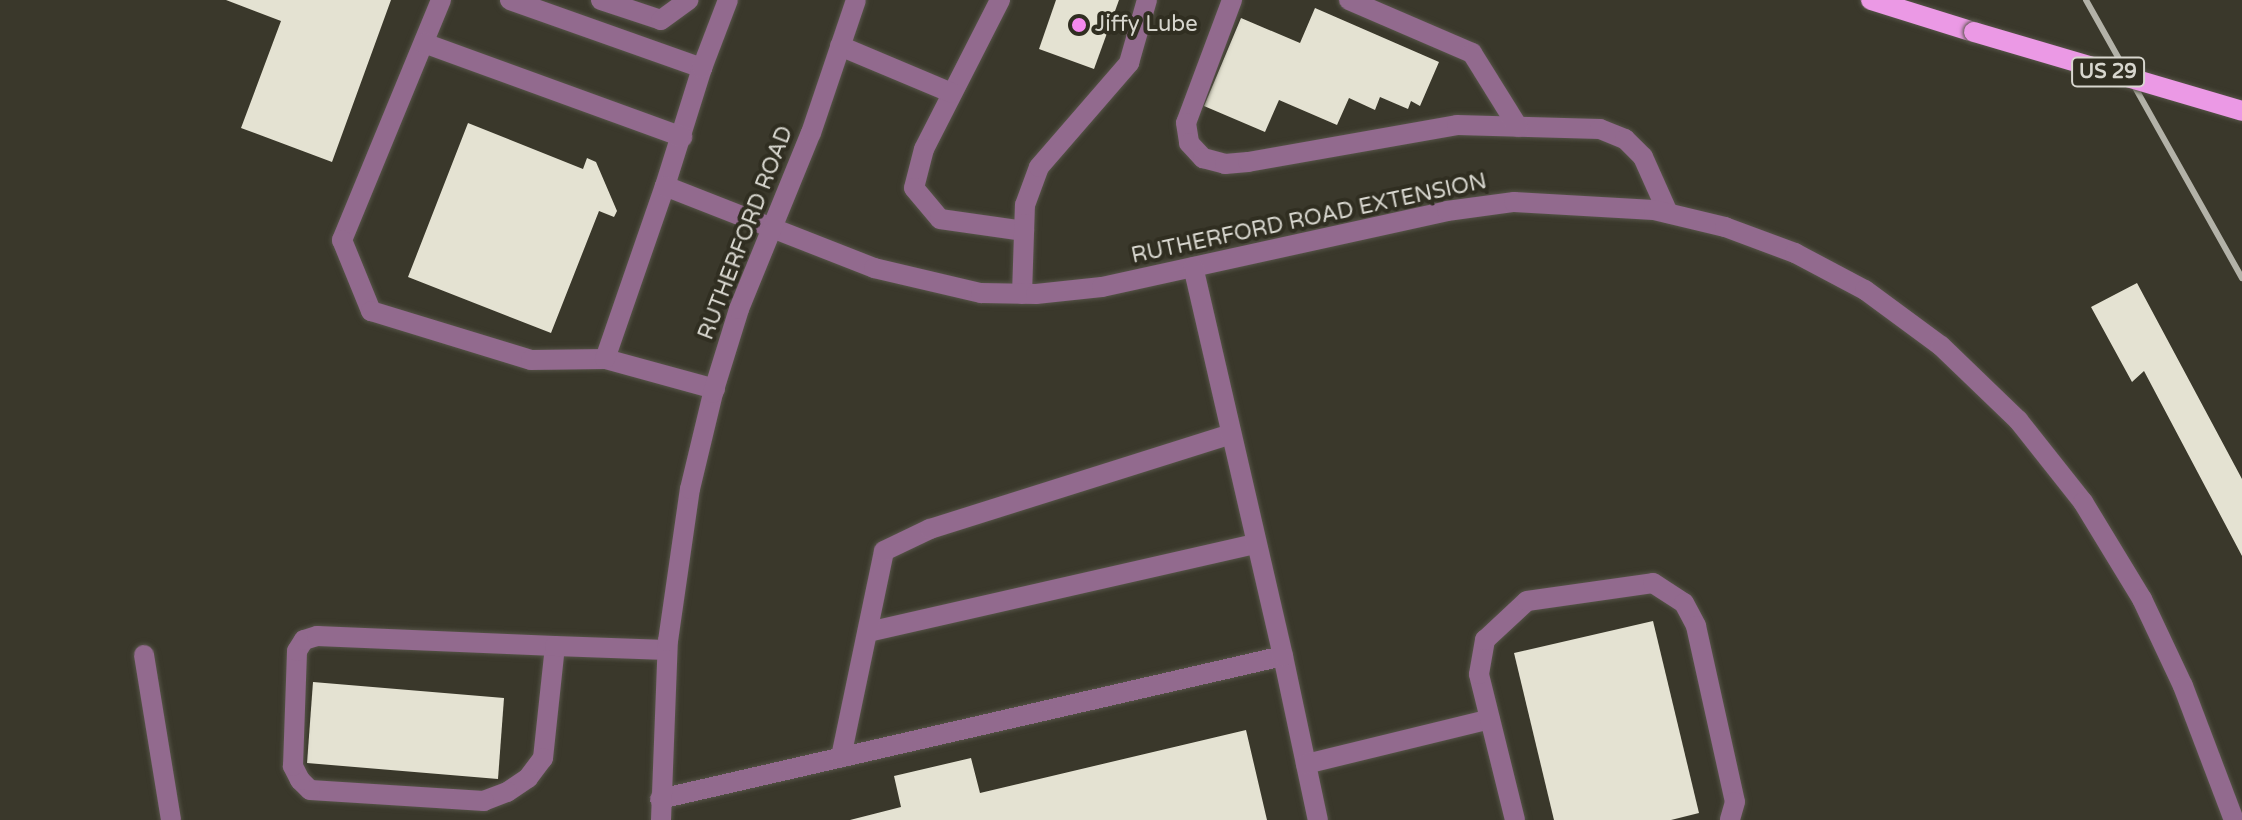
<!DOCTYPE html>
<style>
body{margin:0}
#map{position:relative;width:2242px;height:820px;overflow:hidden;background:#3a382b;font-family:"Varela Round",sans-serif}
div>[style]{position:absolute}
.building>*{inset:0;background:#e4e2d2}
.roads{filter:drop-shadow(0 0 2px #565448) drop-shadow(0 0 2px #565448)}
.minor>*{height:20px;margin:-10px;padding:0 10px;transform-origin:10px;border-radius:10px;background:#926a8e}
.major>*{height:20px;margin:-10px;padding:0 10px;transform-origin:10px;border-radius:10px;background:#eb99e5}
.rail>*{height:6px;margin:-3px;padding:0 3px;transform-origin:3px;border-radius:3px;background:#b3b2a8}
.bridges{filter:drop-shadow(0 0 2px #565448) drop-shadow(0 0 2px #565448)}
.major-bridge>*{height:20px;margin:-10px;padding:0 10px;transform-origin:10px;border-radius:10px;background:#eb99e5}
.dots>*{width:22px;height:22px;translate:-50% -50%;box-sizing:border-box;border:4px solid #302e21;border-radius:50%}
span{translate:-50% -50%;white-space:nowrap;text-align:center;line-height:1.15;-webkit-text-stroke:8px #302e21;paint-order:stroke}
.shield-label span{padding:2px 6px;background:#302e21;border:2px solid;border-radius:6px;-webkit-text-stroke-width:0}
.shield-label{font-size:20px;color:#d7d6ce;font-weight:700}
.poi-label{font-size:22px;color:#d7d6ce}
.left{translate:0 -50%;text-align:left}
.street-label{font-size:22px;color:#d7d6ce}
</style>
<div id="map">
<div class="building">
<i style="clip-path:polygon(226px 0,391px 0,332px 162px,241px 128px,281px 21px)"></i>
<i style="clip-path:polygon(1056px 0,1119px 0,1094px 69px,1039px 49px)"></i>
<i style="clip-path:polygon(1315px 8px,1439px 62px,1420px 106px,1411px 101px,1408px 109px,1380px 97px,1375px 110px,1349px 98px,1337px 125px,1279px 100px,1265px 132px,1204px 106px,1241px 18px,1300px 43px)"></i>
<i style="clip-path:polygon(468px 123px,583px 169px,587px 158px,596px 162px,617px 211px,614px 217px,599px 211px,551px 333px,408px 277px)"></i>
<i style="clip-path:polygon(2137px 283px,2242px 479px,2242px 556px,2144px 371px,2132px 382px,2091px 307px)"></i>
<i style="clip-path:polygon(1653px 621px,1699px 813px,1671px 820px,1554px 820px,1514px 653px)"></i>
<i style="clip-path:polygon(313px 682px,504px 698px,498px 779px,307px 763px)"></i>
<i style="clip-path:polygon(1246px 730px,1267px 820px,850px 820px,901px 807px,894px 776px,971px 758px,980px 793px)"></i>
</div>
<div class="roads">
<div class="minor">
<i style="left:441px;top:0;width:260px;rotate:112.4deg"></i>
<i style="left:342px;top:240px;width:77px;rotate:67.8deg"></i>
<i style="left:371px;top:311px;width:167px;rotate:17deg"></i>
<i style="left:531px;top:360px;width:74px;rotate:-0.8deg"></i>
<i style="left:510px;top:0;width:204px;rotate:19.5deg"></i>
<i style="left:702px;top:68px;width:124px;rotate:107.4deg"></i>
<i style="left:601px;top:0;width:63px;rotate:18.4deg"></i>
<i style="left:661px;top:20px;width:34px;rotate:-36deg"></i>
<i style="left:1000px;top:0;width:167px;rotate:117deg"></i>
<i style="left:924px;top:149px;width:40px;rotate:104.4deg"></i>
<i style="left:914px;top:188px;width:40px;rotate:50deg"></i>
<i style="left:940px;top:219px;width:85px;rotate:8.1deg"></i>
<i style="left:1232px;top:0;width:131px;rotate:110.5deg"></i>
<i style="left:1186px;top:123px;width:20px;rotate:81deg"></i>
<i style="left:1189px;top:143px;width:21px;rotate:47deg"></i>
<i style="left:1203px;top:158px;width:23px;rotate:15deg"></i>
<i style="left:1225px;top:164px;width:23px;rotate:-5deg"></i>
<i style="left:1248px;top:162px;width:212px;rotate:-10deg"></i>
<i style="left:1457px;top:125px;width:143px;rotate:1.6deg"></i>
<i style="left:1600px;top:129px;width:27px;rotate:22deg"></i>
<i style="left:1625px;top:139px;width:25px;rotate:45deg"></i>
<i style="left:1643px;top:157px;width:61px;rotate:65.9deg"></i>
<i style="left:1349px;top:0;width:134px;rotate:23.3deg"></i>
<i style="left:1472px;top:53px;width:87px;rotate:58.1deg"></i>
<i style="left:424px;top:43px;width:275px;rotate:20deg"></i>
<i style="left:840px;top:46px;width:121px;rotate:22.8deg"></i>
<i style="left:702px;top:68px;width:73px;rotate:-69.1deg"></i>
<i style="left:1022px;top:294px;width:89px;rotate:-88.1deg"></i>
<i style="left:1025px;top:205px;width:40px;rotate:-69.8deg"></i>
<i style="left:1039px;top:167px;width:138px;rotate:-49.1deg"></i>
<i style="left:1129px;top:63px;width:66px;rotate:-74.1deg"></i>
<i style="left:715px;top:389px;width:114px;rotate:-164.7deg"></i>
<i style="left:605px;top:359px;width:183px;rotate:-70.9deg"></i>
<i style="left:665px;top:186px;width:225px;rotate:21.4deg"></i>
<i style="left:874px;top:268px;width:110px;rotate:13.2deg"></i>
<i style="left:981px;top:293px;width:55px;rotate:1deg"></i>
<i style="left:1036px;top:294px;width:66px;rotate:-6.1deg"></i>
<i style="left:1102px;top:287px;width:353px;rotate:-12.4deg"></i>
<i style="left:1447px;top:211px;width:68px;rotate:-7.7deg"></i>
<i style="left:1514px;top:202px;width:140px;rotate:3.3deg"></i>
<i style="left:1654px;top:210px;width:73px;rotate:13.5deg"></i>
<i style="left:1725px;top:227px;width:75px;rotate:20.4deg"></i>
<i style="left:1795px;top:253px;width:79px;rotate:27.9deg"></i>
<i style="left:1865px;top:290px;width:94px;rotate:36.4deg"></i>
<i style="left:1941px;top:346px;width:107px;rotate:43.9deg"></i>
<i style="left:2018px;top:420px;width:105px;rotate:51.6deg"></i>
<i style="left:2083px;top:502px;width:114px;rotate:58.7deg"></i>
<i style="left:2142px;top:599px;width:96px;rotate:64.8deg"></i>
<i style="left:2183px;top:686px;width:143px;rotate:69.2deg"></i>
<i style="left:868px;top:632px;width:398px;rotate:-12.8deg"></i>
<i style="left:555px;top:646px;width:113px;rotate:96.1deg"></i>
<i style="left:543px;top:758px;width:25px;rotate:127deg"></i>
<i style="left:528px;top:778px;width:25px;rotate:146deg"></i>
<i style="left:507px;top:792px;width:25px;rotate:159deg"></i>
<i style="left:484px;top:801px;width:174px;rotate:-176.4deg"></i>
<i style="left:310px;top:790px;width:14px;rotate:-135deg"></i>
<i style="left:300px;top:780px;width:16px;rotate:-117deg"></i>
<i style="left:293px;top:766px;width:115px;rotate:-88deg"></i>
<i style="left:297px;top:651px;width:13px;rotate:-58deg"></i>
<i style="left:304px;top:640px;width:14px;rotate:-17deg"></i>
<i style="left:317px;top:636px;width:238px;rotate:2.4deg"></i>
<i style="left:555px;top:646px;width:112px;rotate:2deg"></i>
<i style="left:144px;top:655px;width:167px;rotate:80.7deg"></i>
<i style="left:1283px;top:656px;width:168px;rotate:78deg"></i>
<i style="left:841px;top:757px;width:210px;rotate:-78.2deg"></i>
<i style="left:884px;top:551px;width:51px;rotate:-25.6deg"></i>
<i style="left:930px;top:529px;width:313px;rotate:-17.5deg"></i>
<i style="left:1306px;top:764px;width:189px;rotate:-13.7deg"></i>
<i style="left:660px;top:799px;width:639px;rotate:-12.93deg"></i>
<i style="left:1283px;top:656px;width:399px;rotate:-103deg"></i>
<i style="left:661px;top:820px;width:179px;rotate:-87.8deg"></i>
<i style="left:668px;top:641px;width:154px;rotate:-81.8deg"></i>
<i style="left:690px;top:489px;width:99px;rotate:-76.5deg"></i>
<i style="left:713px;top:393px;width:88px;rotate:-72.8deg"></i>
<i style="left:739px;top:309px;width:190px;rotate:-67.8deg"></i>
<i style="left:811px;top:133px;width:140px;rotate:-71.3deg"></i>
<i style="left:1515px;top:820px;width:150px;rotate:-103.9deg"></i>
<i style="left:1479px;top:674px;width:35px;rotate:-80deg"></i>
<i style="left:1485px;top:640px;width:57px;rotate:-42.9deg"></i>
<i style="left:1527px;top:601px;width:127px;rotate:-8.1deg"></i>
<i style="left:1653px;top:583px;width:37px;rotate:33deg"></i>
<i style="left:1684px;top:603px;width:26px;rotate:62deg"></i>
<i style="left:1696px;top:626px;width:180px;rotate:77.5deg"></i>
<i style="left:1735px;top:802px;width:19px;rotate:106deg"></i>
</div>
<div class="major">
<i style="left:1871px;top:0;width:108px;rotate:17.3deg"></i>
</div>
</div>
<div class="rail">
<i style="left:2086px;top:0;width:319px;rotate:60.7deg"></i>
</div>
<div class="bridges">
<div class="major-bridge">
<i style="left:1974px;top:32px;width:279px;rotate:16.4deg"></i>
</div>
</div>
<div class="dots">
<i style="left:1079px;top:25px;background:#f589ee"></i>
</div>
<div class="shield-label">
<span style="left:2108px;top:72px">US 29</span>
</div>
<div class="poi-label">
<span class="left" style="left:1095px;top:25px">Jiffy Lube</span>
</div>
<div class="street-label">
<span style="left:1309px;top:219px;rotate:-12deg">RUTHERFORD ROAD EXTENSION</span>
<span style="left:746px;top:233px;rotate:-69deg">RUTHERFORD ROAD</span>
</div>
</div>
